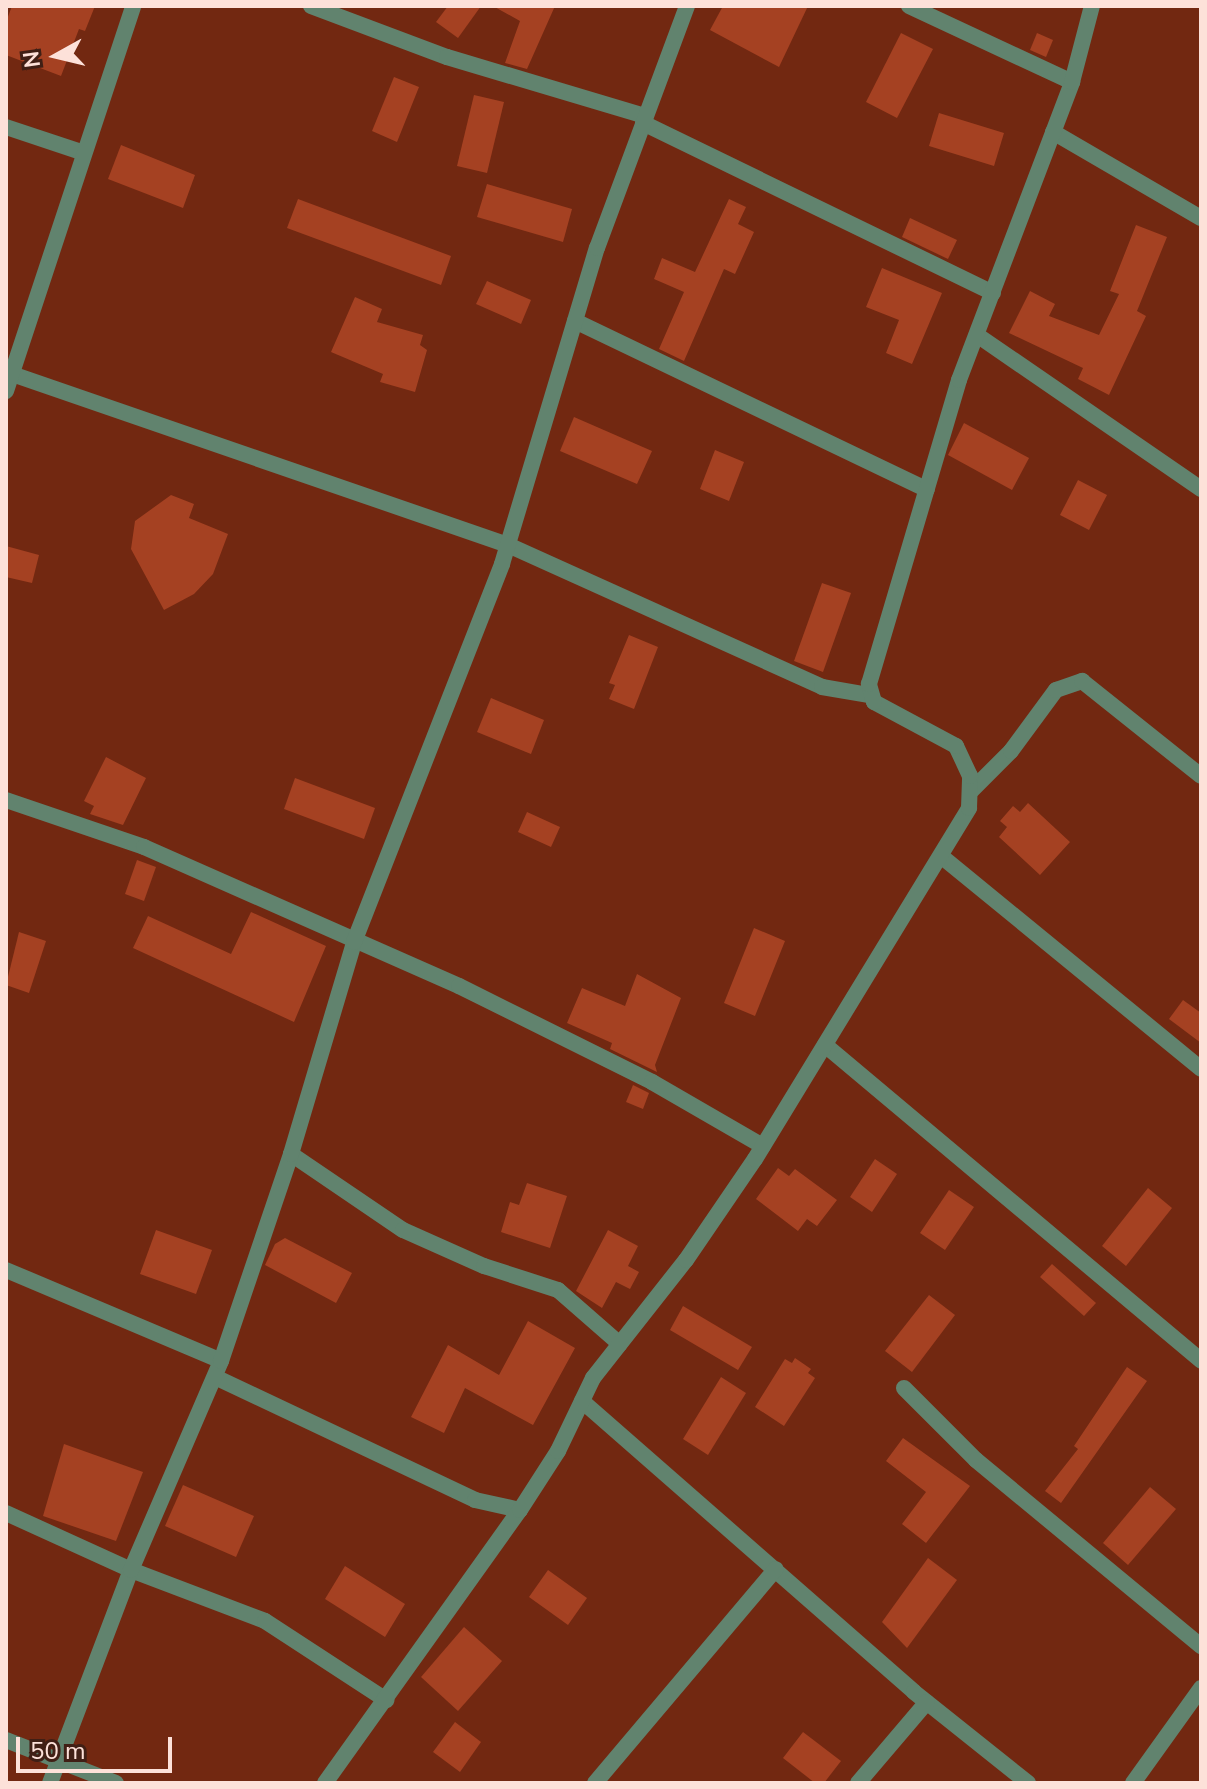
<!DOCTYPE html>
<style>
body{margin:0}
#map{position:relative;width:1207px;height:1789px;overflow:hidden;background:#722811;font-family:"Nunito Sans",sans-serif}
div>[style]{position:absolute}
.building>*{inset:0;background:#a54122}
.minor>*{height:16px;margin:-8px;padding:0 8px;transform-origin:8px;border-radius:8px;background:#61836e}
span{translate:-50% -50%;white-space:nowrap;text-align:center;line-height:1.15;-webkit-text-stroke:6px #401f15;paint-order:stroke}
.frame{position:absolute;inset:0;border:8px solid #fde1d9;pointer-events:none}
.north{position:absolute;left:16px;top:16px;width:80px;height:80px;-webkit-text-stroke:6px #401f15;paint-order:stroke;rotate:262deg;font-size:22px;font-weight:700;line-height:32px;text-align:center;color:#fde1d9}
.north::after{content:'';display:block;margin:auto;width:28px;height:36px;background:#fde1d9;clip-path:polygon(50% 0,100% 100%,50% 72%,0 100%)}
.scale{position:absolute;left:16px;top:1737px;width:156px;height:36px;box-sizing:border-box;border:4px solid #fde1d9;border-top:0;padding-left:10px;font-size:24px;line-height:28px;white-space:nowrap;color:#fde1d9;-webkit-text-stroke:6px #401f15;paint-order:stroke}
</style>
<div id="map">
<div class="building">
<i style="clip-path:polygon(12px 6px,95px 6px,85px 31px,79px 29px,61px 76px,6px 55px,6px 22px)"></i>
<i style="clip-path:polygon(448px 6px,481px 6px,458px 38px,436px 22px)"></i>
<i style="clip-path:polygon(493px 6px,555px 6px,527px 69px,505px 63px,520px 21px)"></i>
<i style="clip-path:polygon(723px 6px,808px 6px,779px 67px,710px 30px)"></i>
<i style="clip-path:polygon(901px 33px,933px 49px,897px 118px,866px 102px)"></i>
<i style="clip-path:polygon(1037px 33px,1053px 40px,1046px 57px,1030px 50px)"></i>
<i style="clip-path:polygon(394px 77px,419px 87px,397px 142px,372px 131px)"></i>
<i style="clip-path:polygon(474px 95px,504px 102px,487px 173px,457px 166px)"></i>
<i style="clip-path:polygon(939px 113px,1004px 133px,994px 166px,929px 146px)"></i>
<i style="clip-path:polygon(121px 145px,195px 175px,183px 208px,108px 179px)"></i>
<i style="clip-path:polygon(487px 184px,572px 209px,563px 242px,477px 217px)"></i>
<i style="clip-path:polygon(298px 199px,451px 256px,441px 285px,287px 228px)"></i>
<i style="clip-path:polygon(729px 199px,746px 207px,738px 224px,754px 232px,735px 274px,724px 269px,684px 361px,659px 349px,684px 292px,654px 279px,662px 258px,695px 272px)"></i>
<i style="clip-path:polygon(910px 218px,957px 240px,948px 259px,902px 237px)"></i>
<i style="clip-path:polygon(1136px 225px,1167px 237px,1137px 311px,1146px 316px,1109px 395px,1078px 379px,1083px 368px,1009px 333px,1030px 291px,1055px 304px,1049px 316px,1099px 335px,1119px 294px,1110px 291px)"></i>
<i style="clip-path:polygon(882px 268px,942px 293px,912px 364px,886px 353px,899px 320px,866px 307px)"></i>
<i style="clip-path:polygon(487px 281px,531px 300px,521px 324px,476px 304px)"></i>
<i style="clip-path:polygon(355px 297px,382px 309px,377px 322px,423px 335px,420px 345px,427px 350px,415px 392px,380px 382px,383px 374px,331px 352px)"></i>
<i style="clip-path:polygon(574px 417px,652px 451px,637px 484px,560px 451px)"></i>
<i style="clip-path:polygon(964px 423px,1029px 458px,1012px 490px,948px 455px)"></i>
<i style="clip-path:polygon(715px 450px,744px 462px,729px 501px,700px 489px)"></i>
<i style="clip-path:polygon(1078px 480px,1107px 495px,1089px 530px,1060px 515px)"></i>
<i style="clip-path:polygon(171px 495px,194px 504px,189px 518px,228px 534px,213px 574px,194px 594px,164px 610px,131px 549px,135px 521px)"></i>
<i style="clip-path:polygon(6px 546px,39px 555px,32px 583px,6px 577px)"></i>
<i style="clip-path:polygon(822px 583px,851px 593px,823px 672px,794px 661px)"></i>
<i style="clip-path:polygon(629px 635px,658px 647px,634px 709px,609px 699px,615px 685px,609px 683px)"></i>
<i style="clip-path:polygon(491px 698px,544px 720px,531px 754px,477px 732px)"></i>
<i style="clip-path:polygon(106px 757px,146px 778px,123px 825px,90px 814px,94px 806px,84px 801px)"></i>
<i style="clip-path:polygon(295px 778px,375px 808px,364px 839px,284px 809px)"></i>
<i style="clip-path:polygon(1028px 803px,1070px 842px,1040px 875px,999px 837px,1007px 827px,1000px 821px,1013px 806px,1020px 812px)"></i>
<i style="clip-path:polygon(527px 812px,560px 827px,551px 847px,518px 832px)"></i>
<i style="clip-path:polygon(137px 860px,156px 867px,144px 901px,125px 894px)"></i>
<i style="clip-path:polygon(251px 912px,326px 946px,294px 1022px,133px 948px,148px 916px,231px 954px)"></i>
<i style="clip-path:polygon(754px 928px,785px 941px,755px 1016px,724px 1003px)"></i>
<i style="clip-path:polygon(19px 932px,46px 941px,29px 993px,6px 985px)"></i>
<i style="clip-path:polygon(637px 974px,681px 998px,655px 1065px,657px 1072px,610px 1049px,612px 1043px,567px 1023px,582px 988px,625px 1006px)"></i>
<i style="clip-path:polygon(1183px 1000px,1201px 1013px,1201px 1043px,1169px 1019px)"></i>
<i style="clip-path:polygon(633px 1085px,649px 1093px,643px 1109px,626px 1102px)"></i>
<i style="clip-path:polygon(875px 1159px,897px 1174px,872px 1212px,850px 1197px)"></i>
<i style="clip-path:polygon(778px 1168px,789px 1176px,795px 1169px,837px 1200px,817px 1226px,807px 1219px,798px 1231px,756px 1199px)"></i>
<i style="clip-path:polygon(527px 1183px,567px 1196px,550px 1248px,501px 1232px,510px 1202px,519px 1205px)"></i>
<i style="clip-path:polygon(1148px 1188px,1172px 1208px,1126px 1266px,1102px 1246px)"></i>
<i style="clip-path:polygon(949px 1190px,974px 1207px,945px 1250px,920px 1233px)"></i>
<i style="clip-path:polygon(156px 1230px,212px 1250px,196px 1294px,140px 1274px)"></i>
<i style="clip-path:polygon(608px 1230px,638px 1246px,628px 1266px,639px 1272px,630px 1289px,616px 1282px,602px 1308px,576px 1291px)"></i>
<i style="clip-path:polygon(285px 1238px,352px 1273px,336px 1303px,265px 1265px,275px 1244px)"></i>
<i style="clip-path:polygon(1052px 1264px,1096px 1303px,1084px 1316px,1040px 1277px)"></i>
<i style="clip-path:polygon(929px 1295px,955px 1315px,912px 1372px,885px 1351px)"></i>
<i style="clip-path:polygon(683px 1306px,752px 1347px,738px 1370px,670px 1330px)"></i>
<i style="clip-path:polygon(528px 1321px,575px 1348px,533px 1425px,465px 1388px,444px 1433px,411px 1417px,448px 1345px,499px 1375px)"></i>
<i style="clip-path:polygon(795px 1358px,811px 1369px,808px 1373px,815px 1378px,784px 1426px,755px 1407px,785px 1359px,792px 1363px)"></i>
<i style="clip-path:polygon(1127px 1367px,1147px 1381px,1061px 1503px,1045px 1491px,1078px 1449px,1074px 1446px)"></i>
<i style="clip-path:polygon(721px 1377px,746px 1393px,708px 1455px,683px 1439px)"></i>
<i style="clip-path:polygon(903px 1438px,970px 1486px,926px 1543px,902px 1524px,926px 1492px,886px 1461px)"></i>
<i style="clip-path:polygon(64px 1444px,143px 1472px,116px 1541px,43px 1516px)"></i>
<i style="clip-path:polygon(183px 1485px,254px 1516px,236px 1557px,165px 1526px)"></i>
<i style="clip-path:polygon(1150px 1487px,1176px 1509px,1128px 1565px,1103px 1543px)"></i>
<i style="clip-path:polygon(928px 1558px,957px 1580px,907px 1648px,882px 1622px)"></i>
<i style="clip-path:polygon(345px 1566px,405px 1604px,385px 1637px,325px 1599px)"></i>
<i style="clip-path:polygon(548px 1570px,587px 1598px,568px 1625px,529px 1597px)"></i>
<i style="clip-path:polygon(464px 1627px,502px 1661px,458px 1711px,421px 1677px)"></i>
<i style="clip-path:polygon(455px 1722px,481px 1742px,460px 1772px,433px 1752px)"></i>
<i style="clip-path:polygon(803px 1732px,841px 1761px,824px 1783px,815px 1783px,783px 1758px)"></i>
</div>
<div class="minor">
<i style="left:311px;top:6px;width:145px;rotate:20.6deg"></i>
<i style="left:447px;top:57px;width:207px;rotate:16.6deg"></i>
<i style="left:909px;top:6px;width:180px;rotate:25deg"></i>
<i style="left:643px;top:123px;width:389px;rotate:25.9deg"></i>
<i style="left:6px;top:127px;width:82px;rotate:18.4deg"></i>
<i style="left:1053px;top:132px;width:171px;rotate:30.2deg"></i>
<i style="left:575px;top:321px;width:390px;rotate:25.6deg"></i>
<i style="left:977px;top:335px;width:272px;rotate:34.5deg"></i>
<i style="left:12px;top:374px;width:525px;rotate:19.02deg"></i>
<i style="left:508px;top:545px;width:345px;rotate:24.3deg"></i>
<i style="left:822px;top:687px;width:48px;rotate:9.7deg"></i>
<i style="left:6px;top:391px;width:405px;rotate:-71.7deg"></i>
<i style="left:972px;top:790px;width:55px;rotate:-45deg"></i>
<i style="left:1011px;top:751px;width:76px;rotate:-53.6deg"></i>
<i style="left:1056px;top:690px;width:28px;rotate:-19deg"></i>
<i style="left:1082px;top:681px;width:152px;rotate:38.6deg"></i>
<i style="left:6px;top:800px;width:146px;rotate:18.8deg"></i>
<i style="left:144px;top:847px;width:344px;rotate:23.8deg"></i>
<i style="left:459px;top:986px;width:216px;rotate:26.4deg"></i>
<i style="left:652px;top:1082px;width:128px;rotate:30deg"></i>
<i style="left:941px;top:856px;width:336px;rotate:39.3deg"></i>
<i style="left:825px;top:1045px;width:491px;rotate:40deg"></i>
<i style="left:291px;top:1154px;width:135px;rotate:34.2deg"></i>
<i style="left:403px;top:1230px;width:89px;rotate:24deg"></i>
<i style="left:484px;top:1266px;width:78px;rotate:18deg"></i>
<i style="left:558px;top:1290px;width:82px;rotate:41.1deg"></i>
<i style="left:6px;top:1270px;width:233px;rotate:22.9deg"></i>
<i style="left:215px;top:1377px;width:288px;rotate:25.3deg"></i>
<i style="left:475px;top:1500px;width:46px;rotate:12.5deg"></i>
<i style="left:904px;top:1388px;width:102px;rotate:45deg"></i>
<i style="left:976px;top:1460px;width:292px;rotate:39.6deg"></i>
<i style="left:582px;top:1401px;width:441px;rotate:41.2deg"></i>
<i style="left:914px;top:1692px;width:146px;rotate:38.6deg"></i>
<i style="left:6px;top:1513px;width:137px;rotate:24.5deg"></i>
<i style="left:131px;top:1570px;width:143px;rotate:20.8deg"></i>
<i style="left:265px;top:1621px;width:145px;rotate:33.1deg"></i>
<i style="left:6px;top:1740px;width:118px;rotate:21.4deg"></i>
<i style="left:50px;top:1783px;width:228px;rotate:-69.2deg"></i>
<i style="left:131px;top:1570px;width:228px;rotate:-66.7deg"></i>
<i style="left:221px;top:1361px;width:219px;rotate:-71.3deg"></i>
<i style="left:291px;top:1154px;width:221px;rotate:-73.4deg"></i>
<i style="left:354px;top:942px;width:406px;rotate:-68.6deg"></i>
<i style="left:502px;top:564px;width:330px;rotate:-73.3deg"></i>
<i style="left:597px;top:248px;width:258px;rotate:-69.6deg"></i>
<i style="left:325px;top:1783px;width:335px;rotate:-54.5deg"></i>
<i style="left:520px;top:1510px;width:70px;rotate:-57.2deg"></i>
<i style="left:558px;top:1451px;width:81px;rotate:-64.4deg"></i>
<i style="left:593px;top:1378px;width:150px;rotate:-51.8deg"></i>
<i style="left:686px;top:1260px;width:122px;rotate:-55.7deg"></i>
<i style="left:755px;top:1159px;width:411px;rotate:-58.6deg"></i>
<i style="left:969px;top:808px;width:32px;rotate:-88deg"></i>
<i style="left:970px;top:776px;width:33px;rotate:-115deg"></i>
<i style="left:956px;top:746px;width:93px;rotate:-151.8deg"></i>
<i style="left:874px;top:702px;width:19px;rotate:-106deg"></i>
<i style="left:869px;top:684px;width:317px;rotate:-73.5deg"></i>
<i style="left:959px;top:380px;width:319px;rotate:-69.2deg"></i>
<i style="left:1072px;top:82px;width:79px;rotate:-75.3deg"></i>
<i style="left:595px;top:1783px;width:280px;rotate:-49.8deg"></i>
<i style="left:858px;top:1783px;width:106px;rotate:-49.6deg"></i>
<i style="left:1133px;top:1783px;width:117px;rotate:-54.4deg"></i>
</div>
<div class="frame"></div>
<div class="north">N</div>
<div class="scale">50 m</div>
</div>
